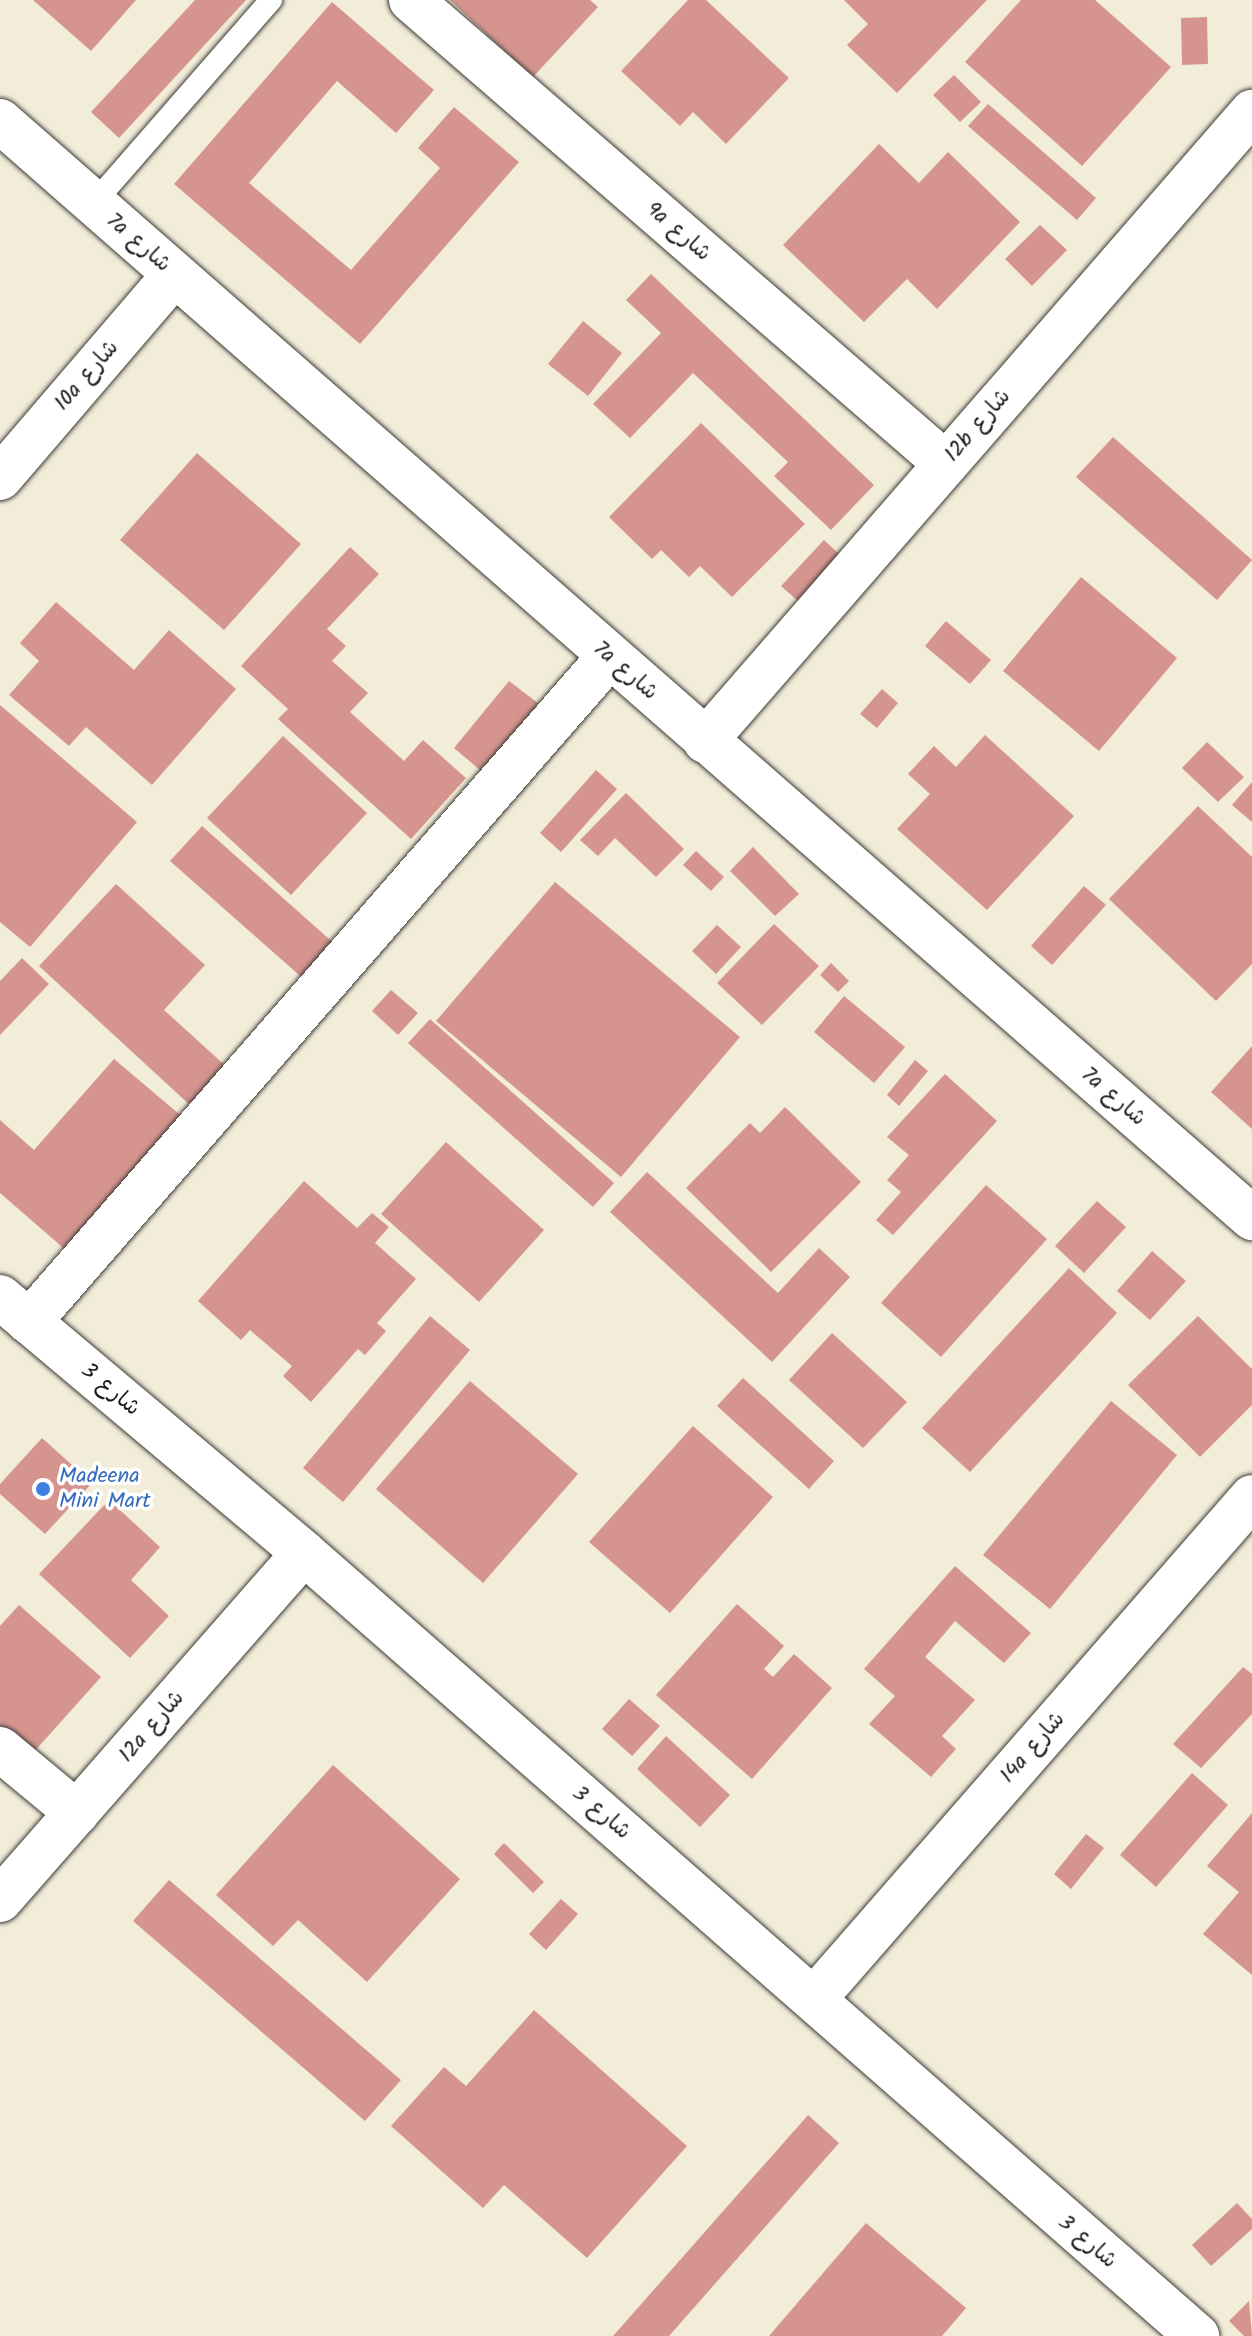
<!DOCTYPE html>
<meta charset="utf-8">
<style>
body{margin:0}
#map{position:relative;width:1252px;height:2336px;overflow:hidden;background:#f2edd8;font-family:Kalam,"Playpen Sans Arabic",sans-serif}
div>[style]{position:absolute}
.building>*{inset:0;background:#d5958e}
.roads{filter:drop-shadow(0 0 2px #3c3b38) drop-shadow(0 0 2px #3c3b38)}
.service>*{height:22px;margin:-11px;padding:0 11px;transform-origin:11px;border-radius:11px;background:#fff}
.minor>*{height:44px;margin:-22px;padding:0 22px;transform-origin:22px;border-radius:22px;background:#fff}
.dots>*{width:22px;height:22px;translate:-50% -50%;box-sizing:border-box;border:4px solid #fff;border-radius:50%}
span{translate:-50% -50%;white-space:nowrap;text-align:center;line-height:1.15;-webkit-text-stroke:7px #fff;paint-order:stroke}
.street-label{font-size:22px;color:#1c1c1c}
.shop-label{font-size:22px;color:#366cbe}
.left{translate:0 -50%;text-align:left}
</style>
<div id="map">
<div class="building">
<div style="clip-path:polygon(33px 0,136px 0,91px 51px)"></div>
<div style="clip-path:polygon(195px 0,246px 0,119px 138px,91px 112px)"></div>
<div style="clip-path:polygon(450px 0,590px 0,598px 7px,533px 77px)"></div>
<div style="clip-path:polygon(688px 0,706px 0,789px 78px,726px 144px,693px 112px,680px 126px,621px 71px)"></div>
<div style="clip-path:polygon(844px 0,987px 0,897px 93px,847px 45px,868px 24px)"></div>
<div style="clip-path:polygon(1021px 0,1095px 0,1171px 67px,1082px 166px,965px 62px)"></div>
<div style="clip-path:polygon(332px 2px,434px 90px,396px 133px,337px 81px,249px 183px,351px 270px,440px 168px,418px 148px,454px 107px,519px 162px,360px 344px,174px 184px)"></div>
<div style="clip-path:polygon(1207px 17px,1208px 64px,1182px 65px,1181px 18px)"></div>
<div style="clip-path:polygon(954px 75px,981px 102px,960px 122px,933px 95px)"></div>
<div style="clip-path:polygon(988px 104px,1096px 198px,1077px 220px,968px 126px)"></div>
<div style="clip-path:polygon(879px 144px,919px 183px,948px 152px,1020px 222px,937px 309px,907px 279px,864px 322px,783px 245px)"></div>
<div style="clip-path:polygon(1040px 225px,1067px 250px,1032px 286px,1005px 259px)"></div>
<div style="clip-path:polygon(651px 274px,874px 485px,831px 530px,774px 476px,788px 462px,693px 373px,630px 438px,593px 404px,661px 333px,626px 300px)"></div>
<div style="clip-path:polygon(583px 321px,622px 353px,588px 396px,548px 364px)"></div>
<div style="clip-path:polygon(701px 423px,805px 524px,732px 597px,700px 566px,689px 577px,661px 550px,652px 559px,609px 517px)"></div>
<div style="clip-path:polygon(1113px 437px,1252px 560px,1217px 600px,1076px 477px)"></div>
<div style="clip-path:polygon(197px 453px,301px 544px,224px 630px,120px 540px)"></div>
<div style="clip-path:polygon(824px 540px,840px 555px,799px 602px,781px 586px)"></div>
<div style="clip-path:polygon(350px 547px,379px 574px,327px 629px,346px 646px,332px 661px,368px 693px,350px 712px,404px 761px,423px 740px,466px 778px,411px 839px,278px 719px,288px 709px,241px 666px)"></div>
<div style="clip-path:polygon(1081px 577px,1177px 658px,1099px 751px,1003px 671px)"></div>
<div style="clip-path:polygon(56px 602px,134px 670px,169px 630px,236px 689px,152px 785px,86px 727px,69px 746px,9px 695px,39px 661px,20px 643px)"></div>
<div style="clip-path:polygon(946px 621px,991px 660px,970px 684px,925px 646px)"></div>
<div style="clip-path:polygon(509px 681px,543px 707px,487px 776px,454px 748px)"></div>
<div style="clip-path:polygon(882px 689px,898px 703px,877px 728px,860px 714px)"></div>
<div style="clip-path:polygon(0 705px,137px 822px,30px 947px,0 922px)"></div>
<div style="clip-path:polygon(985px 735px,1074px 816px,987px 910px,897px 829px,930px 794px,908px 774px,934px 746px,956px 767px)"></div>
<div style="clip-path:polygon(283px 736px,367px 813px,291px 895px,207px 818px)"></div>
<div style="clip-path:polygon(1207px 742px,1244px 777px,1218px 802px,1182px 768px)"></div>
<div style="clip-path:polygon(596px 770px,617px 789px,561px 852px,540px 833px)"></div>
<div style="clip-path:polygon(1252px 782px,1252px 822px,1232px 805px)"></div>
<div style="clip-path:polygon(626px 793px,684px 849px,656px 877px,615px 838px,598px 856px,580px 840px)"></div>
<div style="clip-path:polygon(1198px 806px,1252px 857px,1252px 964px,1216px 1001px,1109px 899px)"></div>
<div style="clip-path:polygon(202px 826px,346px 954px,315px 989px,170px 861px)"></div>
<div style="clip-path:polygon(753px 847px,799px 894px,775px 916px,730px 871px)"></div>
<div style="clip-path:polygon(696px 851px,724px 877px,711px 891px,683px 865px)"></div>
<div style="clip-path:polygon(555px 882px,740px 1037px,621px 1177px,436px 1021px)"></div>
<div style="clip-path:polygon(116px 884px,205px 965px,164px 1010px,229px 1069px,192px 1107px,39px 966px)"></div>
<div style="clip-path:polygon(1084px 886px,1106px 905px,1052px 965px,1031px 946px)"></div>
<div style="clip-path:polygon(774px 924px,819px 966px,762px 1025px,717px 983px)"></div>
<div style="clip-path:polygon(717px 925px,741px 947px,716px 974px,692px 951px)"></div>
<div style="clip-path:polygon(22px 958px,49px 984px,0 1035px,0 981px)"></div>
<div style="clip-path:polygon(831px 963px,849px 981px,838px 992px,820px 975px)"></div>
<div style="clip-path:polygon(391px 990px,418px 1013px,398px 1035px,372px 1011px)"></div>
<div style="clip-path:polygon(844px 996px,905px 1047px,874px 1083px,814px 1032px)"></div>
<div style="clip-path:polygon(430px 1019px,614px 1183px,593px 1207px,408px 1043px)"></div>
<div style="clip-path:polygon(1252px 1046px,1252px 1129px,1211px 1092px)"></div>
<div style="clip-path:polygon(114px 1059px,185px 1119px,68px 1252px,0 1193px,0 1120px,34px 1150px)"></div>
<div style="clip-path:polygon(915px 1060px,928px 1071px,899px 1106px,887px 1095px)"></div>
<div style="clip-path:polygon(945px 1074px,997px 1121px,893px 1235px,876px 1220px,901px 1192px,887px 1180px,909px 1155px,887px 1137px)"></div>
<div style="clip-path:polygon(785px 1107px,861px 1182px,771px 1272px,686px 1188px,750px 1123px,760px 1133px)"></div>
<div style="clip-path:polygon(446px 1142px,544px 1230px,479px 1302px,381px 1214px)"></div>
<div style="clip-path:polygon(647px 1172px,778px 1293px,819px 1248px,850px 1277px,772px 1362px,610px 1212px)"></div>
<div style="clip-path:polygon(304px 1181px,357px 1228px,372px 1213px,389px 1227px,375px 1243px,416px 1279px,377px 1323px,386px 1331px,365px 1355px,358px 1349px,311px 1402px,283px 1376px,292px 1366px,250px 1330px,241px 1340px,198px 1301px)"></div>
<div style="clip-path:polygon(986px 1185px,1047px 1239px,941px 1357px,881px 1303px)"></div>
<div style="clip-path:polygon(1097px 1201px,1126px 1227px,1084px 1273px,1055px 1246px)"></div>
<div style="clip-path:polygon(1152px 1251px,1186px 1281px,1150px 1320px,1117px 1291px)"></div>
<div style="clip-path:polygon(1069px 1268px,1117px 1313px,970px 1472px,922px 1428px)"></div>
<div style="clip-path:polygon(430px 1316px,470px 1350px,343px 1502px,303px 1468px)"></div>
<div style="clip-path:polygon(1198px 1316px,1252px 1369px,1252px 1405px,1200px 1457px,1128px 1385px)"></div>
<div style="clip-path:polygon(832px 1333px,907px 1402px,863px 1448px,789px 1380px)"></div>
<div style="clip-path:polygon(743px 1378px,834px 1461px,809px 1489px,717px 1406px)"></div>
<div style="clip-path:polygon(470px 1381px,578px 1474px,483px 1583px,376px 1489px)"></div>
<div style="clip-path:polygon(1111px 1401px,1177px 1455px,1050px 1609px,983px 1555px)"></div>
<div style="clip-path:polygon(693px 1426px,773px 1497px,670px 1613px,589px 1542px)"></div>
<div style="clip-path:polygon(42px 1438px,92px 1483px,45px 1534px,0 1494px,0 1484px)"></div>
<div style="clip-path:polygon(109px 1500px,160px 1547px,131px 1580px,169px 1616px,130px 1658px,39px 1574px)"></div>
<div style="clip-path:polygon(955px 1566px,1031px 1633px,1004px 1663px,955px 1621px,925px 1657px,975px 1700px,942px 1736px,956px 1749px,931px 1777px,869px 1724px,895px 1696px,864px 1669px)"></div>
<div style="clip-path:polygon(737px 1604px,784px 1646px,764px 1669px,773px 1677px,794px 1654px,832px 1688px,752px 1779px,656px 1695px)"></div>
<div style="clip-path:polygon(19px 1605px,101px 1677px,32px 1754px,0 1725px,0 1626px)"></div>
<div style="clip-path:polygon(1243px 1667px,1252px 1674px,1252px 1714px,1201px 1768px,1173px 1744px)"></div>
<div style="clip-path:polygon(629px 1699px,660px 1726px,632px 1756px,602px 1729px)"></div>
<div style="clip-path:polygon(666px 1736px,730px 1795px,700px 1827px,637px 1769px)"></div>
<div style="clip-path:polygon(333px 1765px,460px 1879px,367px 1982px,298px 1920px,273px 1946px,216px 1895px)"></div>
<div style="clip-path:polygon(1192px 1773px,1228px 1805px,1156px 1887px,1120px 1855px)"></div>
<div style="clip-path:polygon(1252px 1813px,1252px 1975px,1203px 1934px,1239px 1892px,1207px 1866px)"></div>
<div style="clip-path:polygon(1086px 1834px,1104px 1848px,1071px 1889px,1054px 1874px)"></div>
<div style="clip-path:polygon(504px 1843px,544px 1882px,533px 1893px,494px 1854px)"></div>
<div style="clip-path:polygon(169px 1880px,401px 2080px,365px 2121px,133px 1921px)"></div>
<div style="clip-path:polygon(561px 1899px,578px 1914px,546px 1950px,529px 1934px)"></div>
<div style="clip-path:polygon(534px 2010px,687px 2146px,587px 2258px,504px 2185px,483px 2208px,391px 2126px,444px 2067px,466px 2086px)"></div>
<div style="clip-path:polygon(808px 2115px,839px 2143px,669px 2336px,613px 2336px)"></div>
<div style="clip-path:polygon(1237px 2203px,1252px 2219px,1252px 2229px,1211px 2266px,1192px 2245px)"></div>
<div style="clip-path:polygon(866px 2223px,966px 2308px,942px 2336px,769px 2336px)"></div>
<div style="clip-path:polygon(1249px 2301px,1252px 2336px,1244px 2336px,1229px 2321px)"></div>
</div>
<div class="roads">
<div class="service">
<div style="left:93px;top:204px;width:271px;rotate:-48.9deg"></div>
</div>
<div class="minor">
<div style="left:411px;top:0;width:708px;rotate:40.93deg"></div>
<div style="left:0;top:121px;width:1665px;rotate:41.22deg"></div>
<div style="left:0;top:478px;width:267px;rotate:-49.4deg"></div>
<div style="left:705px;top:741px;width:834px;rotate:-48.99deg"></div>
<div style="left:0;top:1297px;width:397px;rotate:40.1deg"></div>
<div style="left:304px;top:1553px;width:1188px;rotate:41.24deg"></div>
<div style="left:29px;top:1322px;width:882px;rotate:-48.91deg"></div>
<div style="left:0;top:1749px;width:100px;rotate:39.7deg"></div>
<div style="left:0;top:1900px;width:461px;rotate:-48.8deg"></div>
<div style="left:814px;top:1999px;width:666px;rotate:-48.89deg"></div>
</div>
</div>
<div class="dots">
<div style="left:43px;top:1489px;background:#3f7fe0"></div>
</div>
<div class="street-label">
<span style="left:678px;top:232px;rotate:41deg">9a شارع</span>
<span style="left:138px;top:243px;rotate:41deg">7a شارع</span>
<span style="left:87px;top:376px;rotate:-49deg">10a شارع</span>
<span style="left:978px;top:426px;rotate:-49deg">12b شارع</span>
<span style="left:625px;top:671px;rotate:41deg">7a شارع</span>
<span style="left:1113px;top:1097px;rotate:41deg">7a شارع</span>
<span style="left:110px;top:1390px;rotate:40deg">شارع 3</span>
<span style="left:152px;top:1727px;rotate:-49deg">12a شارع</span>
<span style="left:1033px;top:1748px;rotate:-49deg">14a شارع</span>
<span style="left:601px;top:1813px;rotate:41deg">شارع 3</span>
<span style="left:1087px;top:2242px;rotate:41deg">شارع 3</span>
</div>
<div class="shop-label">
<span class="left" style="left:59px;top:1489px">Madeena<br>Mini Mart</span>
</div>
</div>
